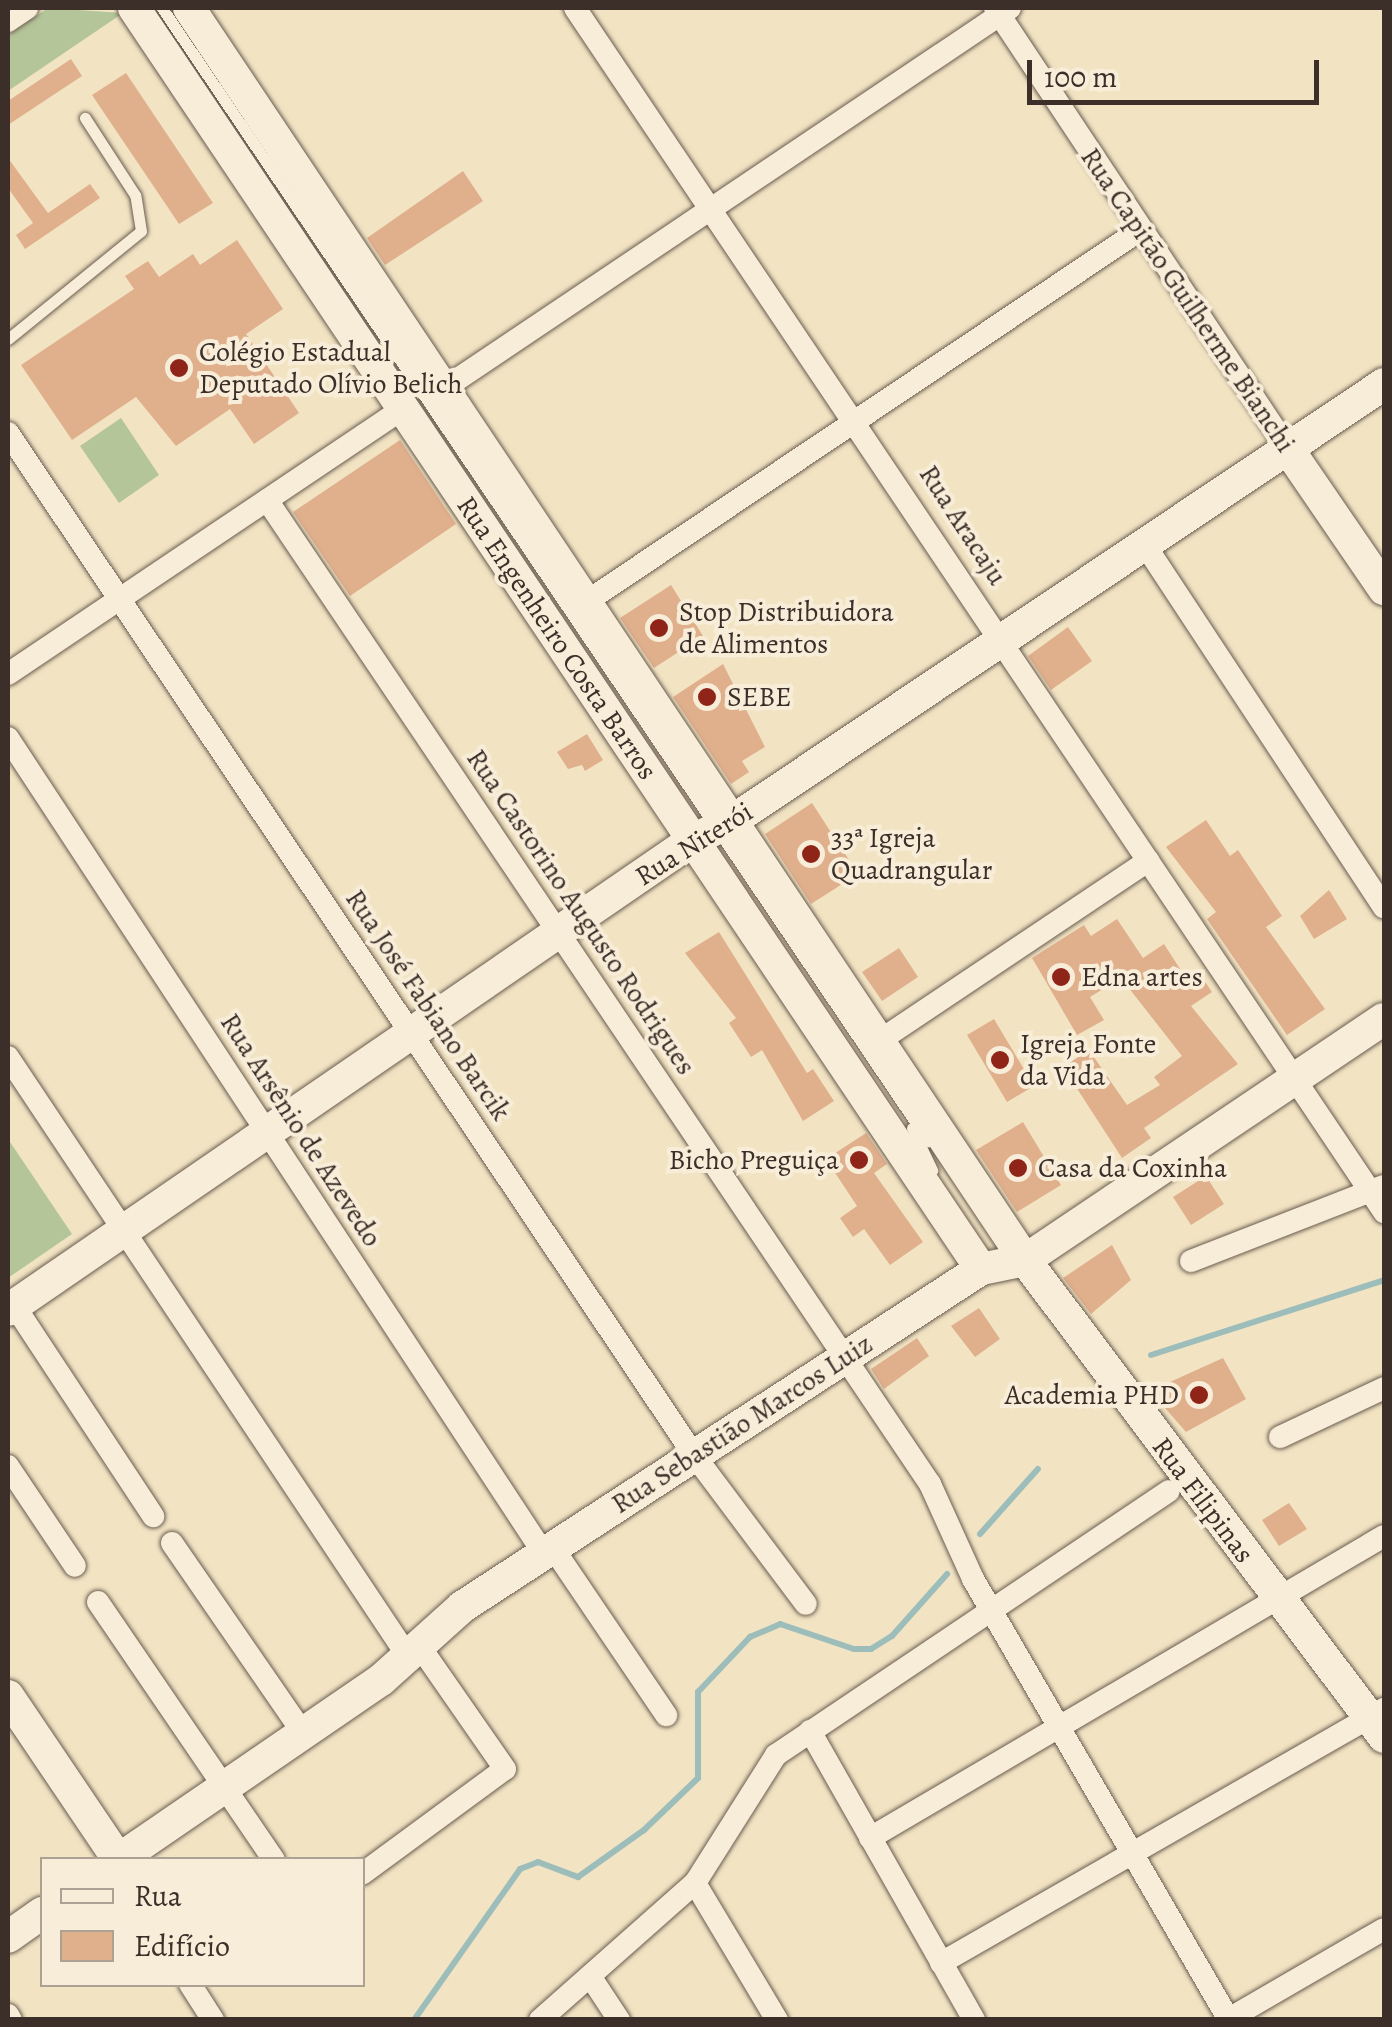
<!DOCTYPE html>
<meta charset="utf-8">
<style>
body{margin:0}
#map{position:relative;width:1392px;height:2027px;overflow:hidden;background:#f2e4c3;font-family:Alegreya,serif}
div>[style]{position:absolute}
.green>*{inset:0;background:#b4c599}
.stream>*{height:6px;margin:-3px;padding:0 3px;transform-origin:3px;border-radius:3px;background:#9dbdbb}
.building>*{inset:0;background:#e0b08d}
.roads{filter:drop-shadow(0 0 2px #6a5c50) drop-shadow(0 0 2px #6a5c50)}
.lane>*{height:11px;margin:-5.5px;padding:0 5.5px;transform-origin:5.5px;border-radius:5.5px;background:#f7edd8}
.street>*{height:22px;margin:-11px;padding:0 11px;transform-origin:11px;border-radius:11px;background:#f7edd8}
.secondary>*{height:32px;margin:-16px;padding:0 16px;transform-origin:16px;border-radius:16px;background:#f7edd8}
.dots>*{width:28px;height:28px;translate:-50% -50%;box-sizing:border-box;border:5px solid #f7edd8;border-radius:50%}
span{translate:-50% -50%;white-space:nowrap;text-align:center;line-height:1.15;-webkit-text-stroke:8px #f7edd8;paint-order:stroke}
.street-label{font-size:28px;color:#3c2e29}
.poi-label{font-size:28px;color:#3c2e29}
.left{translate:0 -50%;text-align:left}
.right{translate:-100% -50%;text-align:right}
.frame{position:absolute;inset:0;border:10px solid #3c2e29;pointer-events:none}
.legend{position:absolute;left:40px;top:1857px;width:325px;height:130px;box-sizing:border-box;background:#f7edd8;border:2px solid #aca192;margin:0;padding:12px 18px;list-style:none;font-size:30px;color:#3c2e29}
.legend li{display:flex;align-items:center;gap:20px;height:50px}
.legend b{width:50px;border:2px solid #aca192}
.scale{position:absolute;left:1027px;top:60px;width:292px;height:45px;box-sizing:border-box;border:5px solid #3c2e29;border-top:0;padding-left:12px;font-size:30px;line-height:35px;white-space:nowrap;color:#3c2e29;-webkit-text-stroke:8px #f7edd8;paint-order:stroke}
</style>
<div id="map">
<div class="green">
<div style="clip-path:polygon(48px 8px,123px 13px,8px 91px,8px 35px)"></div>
<div style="clip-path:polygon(121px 418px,159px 475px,119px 503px,80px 446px)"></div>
<div style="clip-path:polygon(8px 1139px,72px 1234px,8px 1278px)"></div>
</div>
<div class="stream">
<div style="left:1151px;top:1355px;width:245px;rotate:-17.8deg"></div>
<div style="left:980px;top:1534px;width:87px;rotate:-48.3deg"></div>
<div style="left:414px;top:2020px;width:184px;rotate:-54.9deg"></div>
<div style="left:520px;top:1869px;width:19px;rotate:-21deg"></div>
<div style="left:538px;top:1862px;width:43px;rotate:20.6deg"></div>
<div style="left:578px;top:1877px;width:81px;rotate:-35.5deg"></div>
<div style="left:644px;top:1830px;width:75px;rotate:-43.9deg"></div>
<div style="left:698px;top:1778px;width:86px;rotate:-90deg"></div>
<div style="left:698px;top:1692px;width:76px;rotate:-46.6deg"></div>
<div style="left:750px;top:1637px;width:33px;rotate:-23deg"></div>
<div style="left:780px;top:1624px;width:78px;rotate:18.7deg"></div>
<div style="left:854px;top:1649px;width:17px"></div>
<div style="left:871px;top:1649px;width:25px;rotate:-32deg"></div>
<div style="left:892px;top:1636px;width:83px;rotate:-48.4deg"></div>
</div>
<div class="building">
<div style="clip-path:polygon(71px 59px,82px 76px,8px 125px,8px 101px)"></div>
<div style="clip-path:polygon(126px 73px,213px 203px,179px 224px,92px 95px)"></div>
<div style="clip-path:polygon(8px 158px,48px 213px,90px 184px,100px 198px,25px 249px,16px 235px,33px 223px,8px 188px)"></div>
<div style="clip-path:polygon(463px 171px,483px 201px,385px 265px,367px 238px)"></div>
<div style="clip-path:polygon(237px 240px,283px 309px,246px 334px,299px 413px,254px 444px,230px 409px,176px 446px,136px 397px,72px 440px,21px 365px,134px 289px,125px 276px,148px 261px,159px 277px,193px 254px,200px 265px)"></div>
<div style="clip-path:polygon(400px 440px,456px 524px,350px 596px,293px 512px)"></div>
<div style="clip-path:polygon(671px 585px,703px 636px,654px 668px,620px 618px)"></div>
<div style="clip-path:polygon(1068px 627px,1092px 661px,1051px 690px,1028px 656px)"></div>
<div style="clip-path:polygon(723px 664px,765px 747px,742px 761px,749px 772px,731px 784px,673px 697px)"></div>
<div style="clip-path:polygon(587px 734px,603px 760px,585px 771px,582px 765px,568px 769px,557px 752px)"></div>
<div style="clip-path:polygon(812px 803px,858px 874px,811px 904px,765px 834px)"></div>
<div style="clip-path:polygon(1206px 820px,1230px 856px,1238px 850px,1282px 916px,1266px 927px,1325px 1009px,1287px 1035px,1207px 919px,1216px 912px,1166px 847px)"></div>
<div style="clip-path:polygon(1329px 890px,1347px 919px,1314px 939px,1300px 916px)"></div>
<div style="clip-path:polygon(1117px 919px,1143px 958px,1164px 944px,1191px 986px,1202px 977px,1212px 992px,1191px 1006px,1238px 1064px,1144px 1128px,1151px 1138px,1122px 1158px,1063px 1067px,1089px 1050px,1127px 1105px,1160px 1085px,1154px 1077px,1182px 1056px,1121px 978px,1090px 997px,1104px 1020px,1077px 1035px,1032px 958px,1084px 925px,1091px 936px)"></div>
<div style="clip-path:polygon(719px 932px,807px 1073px,813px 1069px,834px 1101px,803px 1121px,762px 1050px,751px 1057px,729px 1023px,736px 1018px,685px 953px)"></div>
<div style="clip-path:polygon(899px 948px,918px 977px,882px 1001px,862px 972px)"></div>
<div style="clip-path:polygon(994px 1019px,1034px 1086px,1007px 1102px,967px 1035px)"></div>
<div style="clip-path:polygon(1023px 1122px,1061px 1185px,1017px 1212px,976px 1150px)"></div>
<div style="clip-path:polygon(866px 1133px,887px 1164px,874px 1173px,923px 1242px,890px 1265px,864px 1229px,853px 1237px,840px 1218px,857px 1206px,826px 1159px)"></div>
<div style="clip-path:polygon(1206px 1176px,1224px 1204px,1191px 1225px,1173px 1197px)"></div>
<div style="clip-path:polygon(1112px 1245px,1131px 1280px,1091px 1314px,1063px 1278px)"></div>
<div style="clip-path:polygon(979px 1308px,1000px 1339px,975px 1357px,951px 1326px)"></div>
<div style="clip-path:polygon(917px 1338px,929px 1356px,884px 1389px,871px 1369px)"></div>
<div style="clip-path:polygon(1223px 1358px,1246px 1399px,1186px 1432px,1150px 1391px)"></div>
<div style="clip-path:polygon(1289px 1503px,1307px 1529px,1279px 1546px,1262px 1520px)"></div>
</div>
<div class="roads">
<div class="lane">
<div style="left:162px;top:8px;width:1368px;rotate:55.94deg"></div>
<div style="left:8px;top:339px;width:171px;rotate:-39.1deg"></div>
<div style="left:141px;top:231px;width:36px;rotate:-99deg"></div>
<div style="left:135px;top:195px;width:92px;rotate:-123deg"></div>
<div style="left:912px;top:1128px;width:47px;rotate:64.5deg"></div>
</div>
<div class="street">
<div style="left:575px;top:8px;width:1451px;rotate:56.1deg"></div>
<div style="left:995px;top:8px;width:529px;rotate:56.4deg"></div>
<div style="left:8px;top:21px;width:23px;rotate:-34deg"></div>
<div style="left:443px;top:389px;width:683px;rotate:-33.9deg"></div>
<div style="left:8px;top:433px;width:1231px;rotate:56.13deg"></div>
<div style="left:694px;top:1455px;width:186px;rotate:53.1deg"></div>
<div style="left:267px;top:500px;width:1187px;rotate:56.03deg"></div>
<div style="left:930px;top:1484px;width:104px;rotate:65.6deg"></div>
<div style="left:973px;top:1579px;width:510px;rotate:59.86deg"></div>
<div style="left:1145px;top:545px;width:434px;rotate:56.6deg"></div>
<div style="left:586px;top:602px;width:667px;rotate:-33.88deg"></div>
<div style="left:8px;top:674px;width:476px;rotate:-33.9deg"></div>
<div style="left:8px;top:738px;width:976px;rotate:56.7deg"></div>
<div style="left:879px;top:1041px;width:324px;rotate:-33.8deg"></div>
<div style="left:8px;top:1057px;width:719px;rotate:56.29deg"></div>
<div style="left:1191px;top:1261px;width:206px;rotate:-21.3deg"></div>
<div style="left:14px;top:1305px;width:253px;rotate:56.6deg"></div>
<div style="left:1280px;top:1437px;width:115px;rotate:-25.2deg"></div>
<div style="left:8px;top:1466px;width:120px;rotate:56.2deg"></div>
<div style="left:172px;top:1543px;width:231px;rotate:55.4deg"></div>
<div style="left:553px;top:1548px;width:202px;rotate:55.9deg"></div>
<div style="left:98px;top:1602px;width:312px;rotate:55.7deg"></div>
<div style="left:810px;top:1731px;width:332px;rotate:60.4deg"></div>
<div style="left:870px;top:1838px;width:596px;rotate:-30.44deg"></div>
<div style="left:362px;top:1874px;width:177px;rotate:-36.3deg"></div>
<div style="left:505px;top:1769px;width:152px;rotate:-124.8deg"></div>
<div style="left:695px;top:1883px;width:160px;rotate:59.1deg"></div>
<div style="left:941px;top:1963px;width:511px;rotate:-29.83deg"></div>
<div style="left:590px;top:1976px;width:53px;rotate:56.6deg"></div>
<div style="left:190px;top:1984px;width:43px;rotate:57.4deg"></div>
<div style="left:8px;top:2015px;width:6px;rotate:59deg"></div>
<div style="left:540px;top:2020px;width:207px;rotate:-41.5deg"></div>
<div style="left:695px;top:1883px;width:151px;rotate:-57.7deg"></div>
<div style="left:776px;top:1755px;width:473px;rotate:-33.9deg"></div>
<div style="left:1227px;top:2020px;width:181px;rotate:-30.1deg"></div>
</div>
<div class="secondary">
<div style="left:134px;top:8px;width:1519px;rotate:56.11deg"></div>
<div style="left:189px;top:8px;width:1505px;rotate:56.27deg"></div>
<div style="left:1025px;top:1260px;width:597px;rotate:53.03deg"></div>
<div style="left:1288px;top:449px;width:170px;rotate:55.6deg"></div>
<div style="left:8px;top:1310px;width:831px;rotate:-34.46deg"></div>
<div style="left:693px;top:840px;width:43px;rotate:-26deg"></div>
<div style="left:732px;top:821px;width:785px;rotate:-33.83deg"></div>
<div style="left:8px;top:1696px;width:197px;rotate:56deg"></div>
<div style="left:118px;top:1860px;width:319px;rotate:-34.4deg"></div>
<div style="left:381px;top:1680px;width:109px;rotate:-42deg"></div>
<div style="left:462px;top:1607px;width:619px;rotate:-33.07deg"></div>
<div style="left:981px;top:1269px;width:45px;rotate:-11.6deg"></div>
<div style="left:1025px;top:1260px;width:432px;rotate:-33.9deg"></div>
<div style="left:8px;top:1937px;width:42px;rotate:-35.2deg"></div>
</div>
</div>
<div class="dots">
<div style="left:179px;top:368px;background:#8f2418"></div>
<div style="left:659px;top:628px;background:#8f2418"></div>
<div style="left:707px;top:697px;background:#8f2418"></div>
<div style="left:811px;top:854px;background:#8f2418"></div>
<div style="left:1061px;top:977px;background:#8f2418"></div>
<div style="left:1000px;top:1060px;background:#8f2418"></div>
<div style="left:859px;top:1160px;background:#8f2418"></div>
<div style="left:1018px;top:1168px;background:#8f2418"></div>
<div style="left:1199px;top:1395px;background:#8f2418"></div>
</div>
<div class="street-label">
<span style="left:1188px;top:300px;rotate:56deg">Rua Capitão Guilherme Bianchi</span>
<span style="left:963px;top:525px;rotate:57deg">Rua Aracaju</span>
<span style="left:557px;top:638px;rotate:56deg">Rua Engenheiro Costa Barros</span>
<span style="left:694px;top:844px;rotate:-32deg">Rua Niterói</span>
<span style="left:581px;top:912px;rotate:56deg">Rua Castorino Augusto Rodrigues</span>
<span style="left:428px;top:1005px;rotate:56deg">Rua José Fabiano Barcik</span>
<span style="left:301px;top:1130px;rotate:57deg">Rua Arsênio de Azevedo</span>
<span style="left:742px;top:1424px;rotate:-33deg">Rua Sebastião Marcos Luiz</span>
<span style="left:1203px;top:1500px;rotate:53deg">Rua Filipinas</span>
</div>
<div class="poi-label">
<span class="left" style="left:199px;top:368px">Colégio Estadual<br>Deputado Olívio Belich</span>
<span class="left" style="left:679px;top:628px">Stop Distribuidora<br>de Alimentos</span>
<span class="left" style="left:727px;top:697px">SEBE</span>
<span class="left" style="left:831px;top:854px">33ª Igreja<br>Quadrangular</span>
<span class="left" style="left:1081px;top:977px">Edna artes</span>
<span class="left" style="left:1020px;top:1060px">Igreja Fonte<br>da Vida</span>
<span class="right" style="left:839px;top:1160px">Bicho Preguiça</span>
<span class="left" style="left:1038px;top:1168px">Casa da Coxinha</span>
<span class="right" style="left:1179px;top:1395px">Academia PHD</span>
</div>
<div class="frame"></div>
<ul class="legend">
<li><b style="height:12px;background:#f7edd8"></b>Rua</li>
<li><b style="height:28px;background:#e0b08d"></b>Edifício</li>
</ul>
<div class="scale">100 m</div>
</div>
